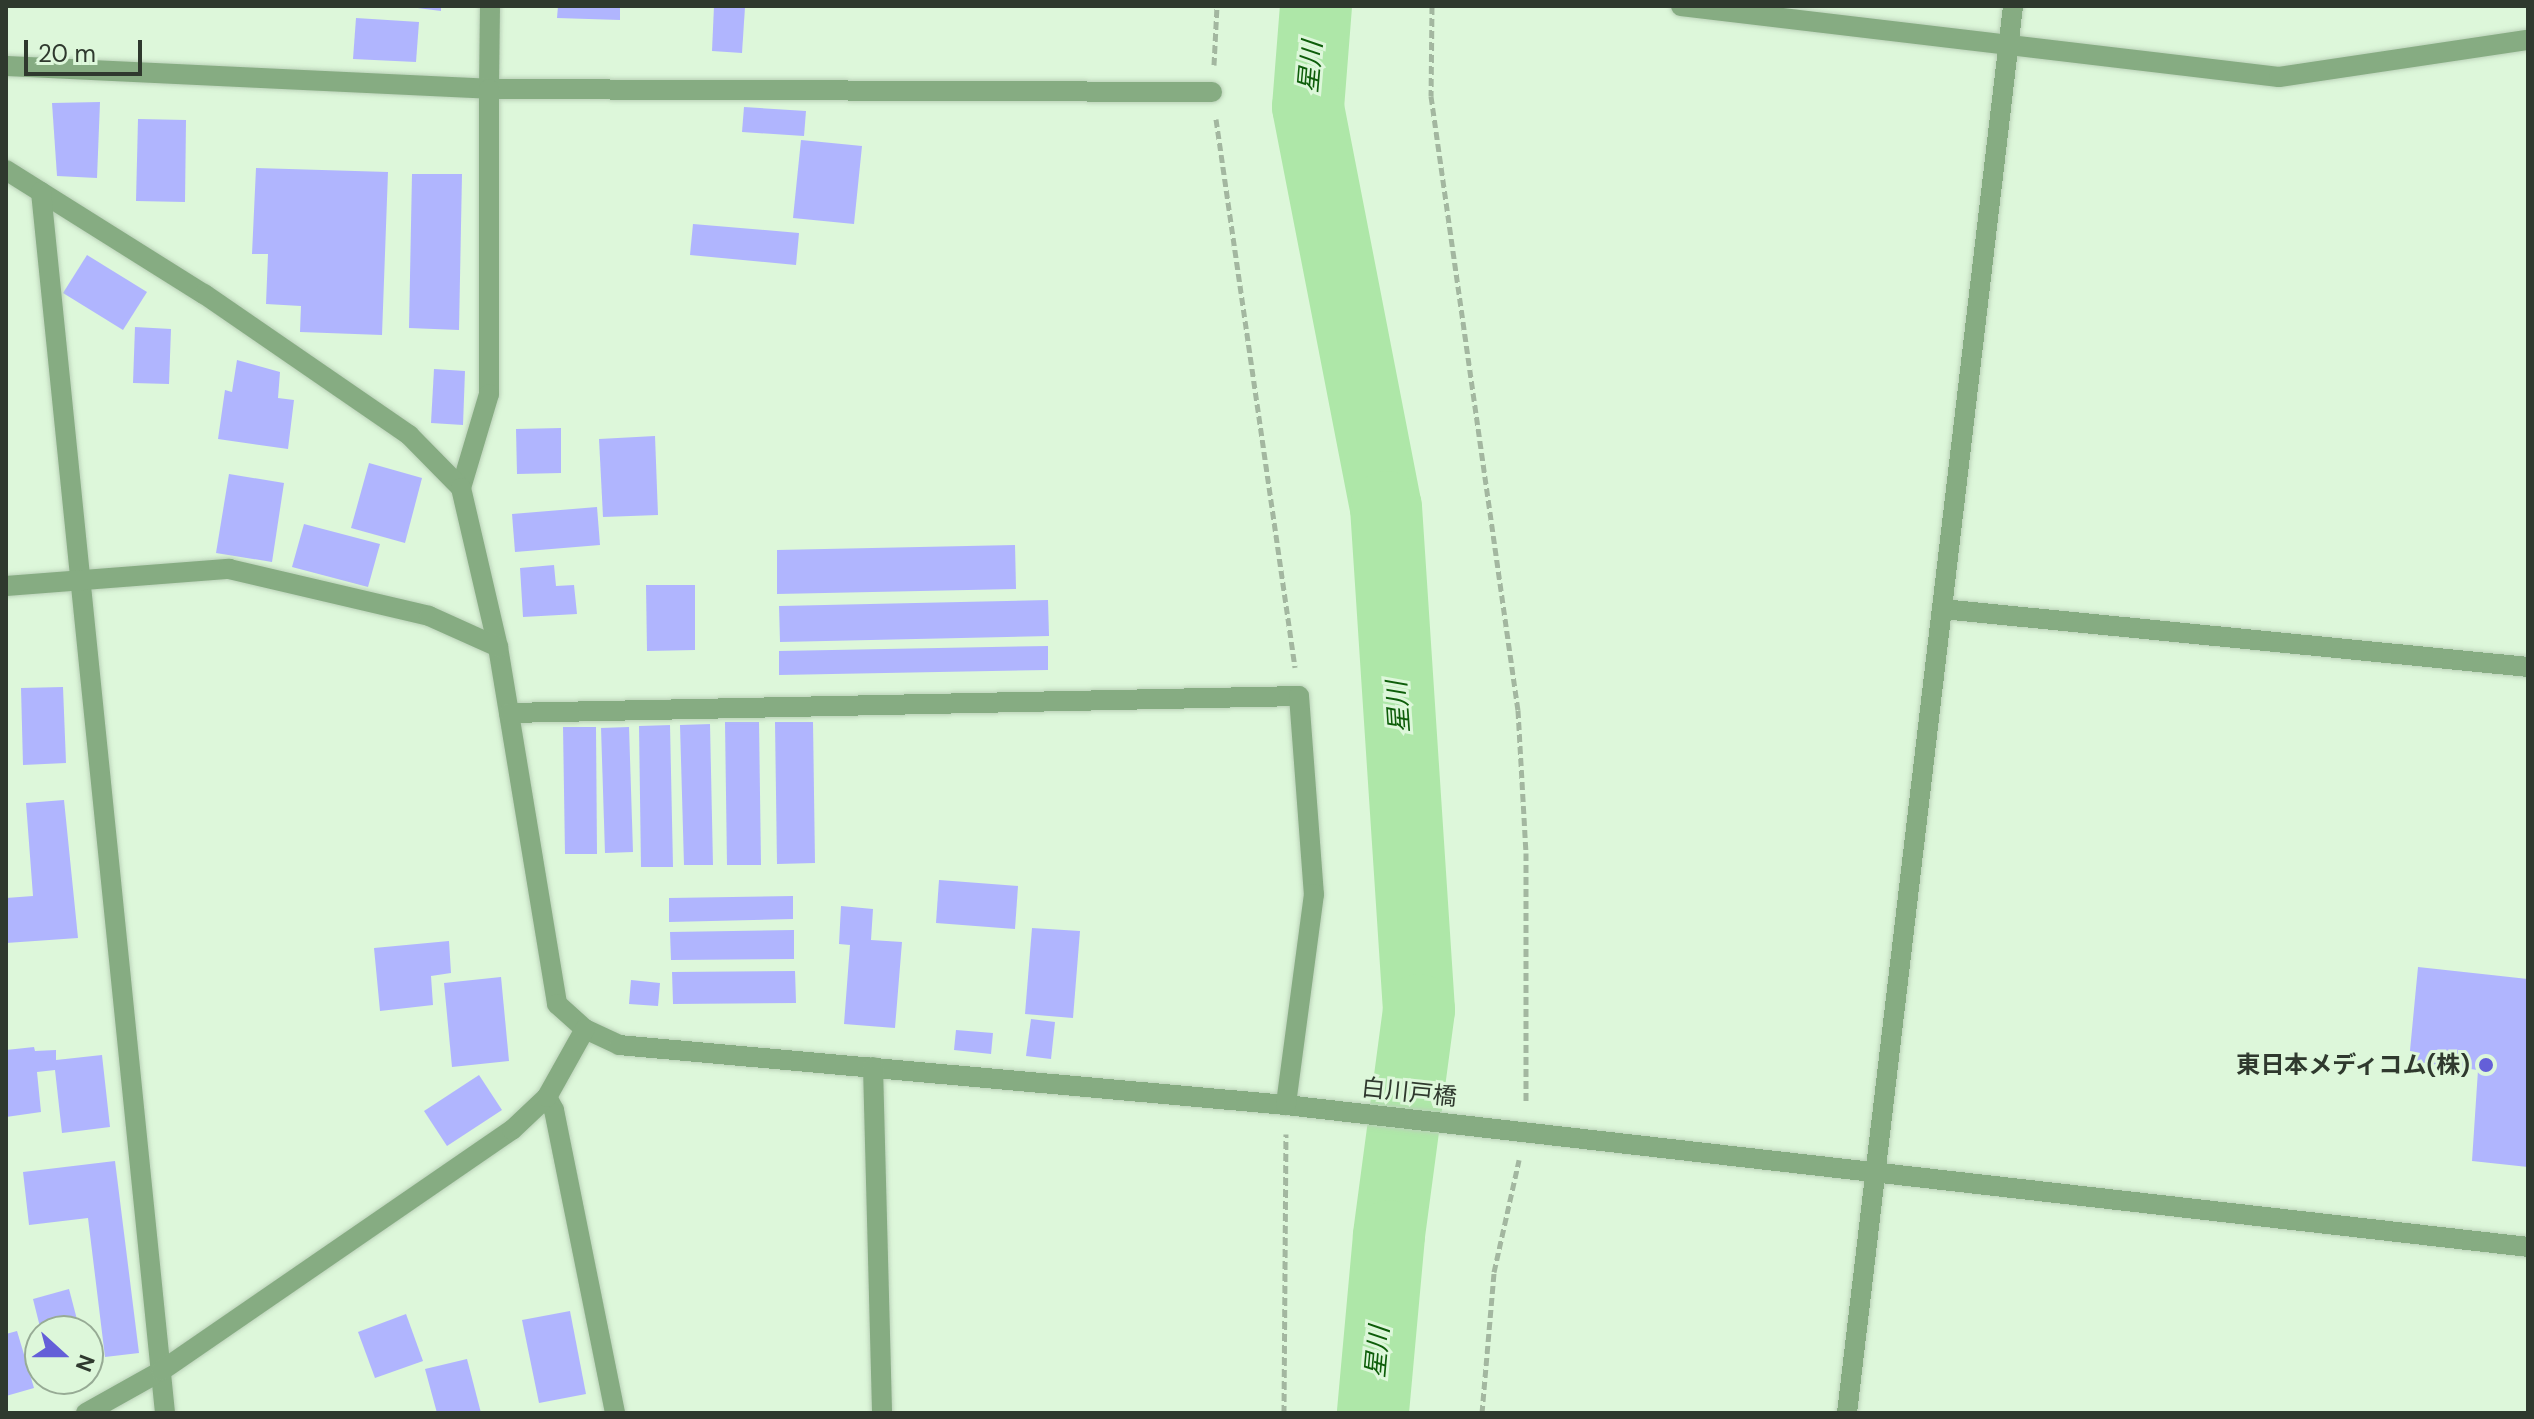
<!DOCTYPE html>
<meta charset="utf-8">
<style>
body{margin:0}
#map{position:relative;width:2534px;height:1419px;overflow:hidden;background:#ddf7da;font-family:"DM Sans","Noto Sans JP",sans-serif}
div>[style]{position:absolute}
.river>*{height:72px;margin:-36px;padding:0 36px;transform-origin:36px;border-radius:36px;background:#aee7a8}
.building>*{inset:0;background:#b0b5fe}
.path>*{height:5px;margin-top:-2.5px;transform-origin:0;background:repeating-linear-gradient(90deg,#a3b7a0 0 8px,transparent 0 12px)}
.roads{filter:drop-shadow(0 0 2px #bad1b8) drop-shadow(0 0 2px #bad1b8)}
.minor>*{height:20px;margin:-10px;padding:0 10px;transform-origin:10px;border-radius:10px;background:#86ac82}
.dots>*{width:22px;height:22px;translate:-50% -50%;box-sizing:border-box;border:4px solid #ddf7da;border-radius:50%}
span{translate:-50% -50%;white-space:nowrap;text-align:center;line-height:1.15;-webkit-text-stroke:6px #ddf7da;paint-order:stroke}
.poi-label{font-size:24px;color:#2f392e;font-weight:700}
.right{translate:-100% -50%;text-align:right}
.street-label{font-size:24px;color:#2f392e}
.water-label{font-size:26px;color:#0d5d09;font-style:italic}
.frame{position:absolute;inset:0;border:8px solid #2f392e;pointer-events:none}
.north{position:absolute;left:24px;top:1315px;width:80px;height:80px;box-sizing:border-box;background:#ddf7da;border:2px solid #97ab95;border-radius:50%;rotate:111deg;font-size:22px;font-weight:700;line-height:32px;text-align:center;color:#2f392e}
.north::after{content:'';display:block;margin:auto;width:28px;height:36px;background:#645fd8;clip-path:polygon(50% 0,100% 100%,50% 72%,0 100%)}
.scale{position:absolute;left:24px;top:40px;width:118px;height:36px;box-sizing:border-box;border:4px solid #2f392e;border-top:0;padding-left:10px;font-size:24px;line-height:28px;white-space:nowrap;color:#2f392e;-webkit-text-stroke:6px #ddf7da;paint-order:stroke}
</style>
<div id="map">
<div class="river">
<div style="left:1316px;top:6px;width:101px;rotate:94.5deg"></div>
<div style="left:1308px;top:107px;width:408px;rotate:79deg"></div>
<div style="left:1386px;top:507px;width:504px;rotate:86.25deg"></div>
<div style="left:1419px;top:1010px;width:228px;rotate:97.6deg"></div>
<div style="left:1389px;top:1236px;width:178px;rotate:95.2deg"></div>
</div>
<div class="building">
<div style="clip-path:polygon(402px 6px,441px 6px,441px 11px)"></div>
<div style="clip-path:polygon(558px 6px,620px 6px,620px 20px,557px 18px)"></div>
<div style="clip-path:polygon(714px 6px,745px 7px,742px 53px,712px 51px)"></div>
<div style="clip-path:polygon(356px 18px,419px 22px,416px 62px,353px 59px)"></div>
<div style="clip-path:polygon(100px 102px,97px 178px,57px 176px,52px 103px)"></div>
<div style="clip-path:polygon(744px 107px,806px 111px,804px 136px,742px 132px)"></div>
<div style="clip-path:polygon(138px 119px,186px 120px,185px 202px,136px 201px)"></div>
<div style="clip-path:polygon(801px 140px,862px 146px,854px 224px,793px 218px)"></div>
<div style="clip-path:polygon(256px 168px,388px 172px,382px 335px,300px 332px,301px 306px,266px 304px,268px 254px,252px 254px)"></div>
<div style="clip-path:polygon(412px 174px,462px 174px,459px 330px,409px 328px)"></div>
<div style="clip-path:polygon(693px 224px,799px 233px,796px 265px,690px 255px)"></div>
<div style="clip-path:polygon(87px 255px,147px 292px,123px 330px,63px 293px)"></div>
<div style="clip-path:polygon(135px 327px,171px 329px,169px 384px,133px 383px)"></div>
<div style="clip-path:polygon(237px 360px,280px 372px,278px 398px,294px 400px,288px 449px,218px 439px,225px 390px,232px 392px)"></div>
<div style="clip-path:polygon(434px 369px,465px 371px,463px 425px,431px 423px)"></div>
<div style="clip-path:polygon(561px 428px,561px 473px,517px 474px,516px 429px)"></div>
<div style="clip-path:polygon(655px 436px,658px 515px,603px 517px,599px 439px)"></div>
<div style="clip-path:polygon(369px 463px,422px 478px,405px 543px,351px 528px)"></div>
<div style="clip-path:polygon(229px 474px,284px 483px,272px 562px,216px 553px)"></div>
<div style="clip-path:polygon(597px 507px,600px 545px,515px 552px,512px 514px)"></div>
<div style="clip-path:polygon(304px 524px,380px 544px,368px 587px,292px 567px)"></div>
<div style="clip-path:polygon(1015px 545px,1016px 589px,777px 594px,777px 550px)"></div>
<div style="clip-path:polygon(554px 565px,556px 586px,574px 585px,577px 614px,523px 617px,520px 568px)"></div>
<div style="clip-path:polygon(646px 585px,695px 585px,695px 650px,647px 651px)"></div>
<div style="clip-path:polygon(1048px 600px,1049px 636px,780px 642px,779px 606px)"></div>
<div style="clip-path:polygon(1048px 646px,1048px 670px,779px 675px,779px 651px)"></div>
<div style="clip-path:polygon(63px 687px,66px 763px,23px 765px,21px 688px)"></div>
<div style="clip-path:polygon(725px 722px,759px 722px,761px 865px,727px 865px)"></div>
<div style="clip-path:polygon(775px 722px,813px 722px,815px 863px,777px 864px)"></div>
<div style="clip-path:polygon(710px 724px,713px 865px,684px 865px,680px 725px)"></div>
<div style="clip-path:polygon(670px 725px,673px 867px,641px 867px,639px 726px)"></div>
<div style="clip-path:polygon(563px 727px,596px 727px,597px 854px,565px 854px)"></div>
<div style="clip-path:polygon(629px 727px,633px 852px,605px 853px,601px 728px)"></div>
<div style="clip-path:polygon(64px 800px,78px 938px,6px 943px,6px 898px,33px 896px,26px 803px)"></div>
<div style="clip-path:polygon(939px 880px,1018px 886px,1015px 929px,936px 923px)"></div>
<div style="clip-path:polygon(793px 896px,793px 919px,669px 922px,669px 898px)"></div>
<div style="clip-path:polygon(841px 906px,873px 909px,871px 940px,902px 942px,895px 1028px,844px 1024px,850px 945px,839px 944px)"></div>
<div style="clip-path:polygon(1032px 928px,1080px 931px,1073px 1018px,1025px 1014px)"></div>
<div style="clip-path:polygon(794px 930px,794px 959px,671px 960px,670px 932px)"></div>
<div style="clip-path:polygon(449px 941px,451px 973px,431px 976px,433px 1005px,380px 1011px,374px 948px)"></div>
<div style="clip-path:polygon(2418px 967px,2528px 979px,2528px 1167px,2472px 1161px,2478px 1070px,2409px 1061px)"></div>
<div style="clip-path:polygon(795px 971px,796px 1003px,673px 1004px,672px 972px)"></div>
<div style="clip-path:polygon(501px 977px,509px 1061px,452px 1067px,444px 983px)"></div>
<div style="clip-path:polygon(631px 980px,660px 983px,658px 1006px,629px 1004px)"></div>
<div style="clip-path:polygon(1031px 1019px,1055px 1022px,1051px 1059px,1026px 1056px)"></div>
<div style="clip-path:polygon(956px 1030px,993px 1033px,991px 1054px,954px 1050px)"></div>
<div style="clip-path:polygon(34px 1047px,35px 1051px,56px 1050px,56px 1060px,102px 1055px,110px 1127px,62px 1133px,55px 1070px,37px 1072px,41px 1112px,6px 1117px,6px 1050px)"></div>
<div style="clip-path:polygon(479px 1075px,502px 1110px,447px 1146px,424px 1111px)"></div>
<div style="clip-path:polygon(115px 1161px,139px 1353px,105px 1357px,88px 1218px,29px 1225px,23px 1172px)"></div>
<div style="clip-path:polygon(69px 1289px,80px 1331px,41px 1331px,33px 1299px)"></div>
<div style="clip-path:polygon(570px 1311px,586px 1394px,539px 1403px,522px 1320px)"></div>
<div style="clip-path:polygon(406px 1314px,423px 1361px,375px 1378px,358px 1332px)"></div>
<div style="clip-path:polygon(17px 1331px,34px 1388px,6px 1396px,6px 1334px)"></div>
<div style="clip-path:polygon(467px 1359px,481px 1413px,437px 1413px,425px 1369px)"></div>
</div>
<div class="path">
<div style="left:1432px;top:6px;width:90px;rotate:90.6deg"></div>
<div style="left:1431px;top:96px;width:620px;rotate:81.94deg"></div>
<div style="left:1518px;top:710px;width:143px;rotate:86.8deg"></div>
<div style="left:1526px;top:853px;width:250px;rotate:90deg"></div>
<div style="left:1214px;top:65px;width:59px;rotate:-87.1deg"></div>
<div style="left:1216px;top:119px;width:554px;rotate:81.8deg"></div>
<div style="left:1284px;top:1413px;width:279px;rotate:-89.6deg"></div>
<div style="left:1482px;top:1413px;width:142px;rotate:-85.1deg"></div>
<div style="left:1494px;top:1272px;width:115px;rotate:-77.4deg"></div>
</div>
<div class="roads">
<div class="minor">
<div style="left:490px;top:6px;width:83px;rotate:90.7deg"></div>
<div style="left:489px;top:89px;width:723px;rotate:0.24deg"></div>
<div style="left:1681px;top:6px;width:602px;rotate:6.77deg"></div>
<div style="left:2279px;top:77px;width:252px;rotate:-8.5deg"></div>
<div style="left:6px;top:66px;width:484px;rotate:2.7deg"></div>
<div style="left:489px;top:89px;width:305px;rotate:90deg"></div>
<div style="left:489px;top:394px;width:98px;rotate:106.6deg"></div>
<div style="left:6px;top:170px;width:234px;rotate:32.1deg"></div>
<div style="left:204px;top:294px;width:249px;rotate:34.5deg"></div>
<div style="left:409px;top:435px;width:74px;rotate:45.5deg"></div>
<div style="left:461px;top:488px;width:163px;rotate:76.9deg"></div>
<div style="left:498px;top:647px;width:362px;rotate:80.6deg"></div>
<div style="left:557px;top:1004px;width:38px;rotate:42deg"></div>
<div style="left:585px;top:1029px;width:38px;rotate:25deg"></div>
<div style="left:619px;top:1045px;width:670px;rotate:5.14deg"></div>
<div style="left:1286px;top:1105px;width:1250px;rotate:6.52deg"></div>
<div style="left:41px;top:192px;width:1227px;rotate:84.2deg"></div>
<div style="left:6px;top:586px;width:224px;rotate:-4.4deg"></div>
<div style="left:229px;top:569px;width:205px;rotate:13.2deg"></div>
<div style="left:429px;top:616px;width:76px;rotate:24.2deg"></div>
<div style="left:1942px;top:609px;width:589px;rotate:5.65deg"></div>
<div style="left:509px;top:713px;width:790px;rotate:-1.23deg"></div>
<div style="left:1299px;top:696px;width:199px;rotate:85.7deg"></div>
<div style="left:1314px;top:894px;width:213px;rotate:97.6deg"></div>
<div style="left:873px;top:1067px;width:346px;rotate:88.5deg"></div>
<div style="left:547px;top:1097px;width:15px;rotate:62deg"></div>
<div style="left:554px;top:1110px;width:309px;rotate:78.6deg"></div>
<div style="left:86px;top:1413px;width:86px;rotate:-29.2deg"></div>
<div style="left:161px;top:1371px;width:426px;rotate:-34.5deg"></div>
<div style="left:512px;top:1130px;width:48px;rotate:-43.3deg"></div>
<div style="left:547px;top:1097px;width:78px;rotate:-60.8deg"></div>
<div style="left:1847px;top:1413px;width:1417px;rotate:-83.27deg"></div>
</div>
</div>
<div class="dots">
<div style="left:2486px;top:1065px;background:#645fd8"></div>
</div>
<div class="poi-label">
<span class="right" style="left:2470px;top:1065px">東日本メディコム(株)</span>
</div>
<div class="street-label">
<span style="left:1409px;top:1092px;rotate:6deg">白川戸橋</span>
</div>
<div class="water-label">
<span style="left:1311px;top:67px;rotate:-85deg">星川</span>
<span style="left:1399px;top:707px;rotate:-94deg">星川</span>
<span style="left:1378px;top:1352px;rotate:-85deg">星川</span>
</div>
<div class="frame"></div>
<div class="north">N</div>
<div class="scale">20 m</div>
</div>
